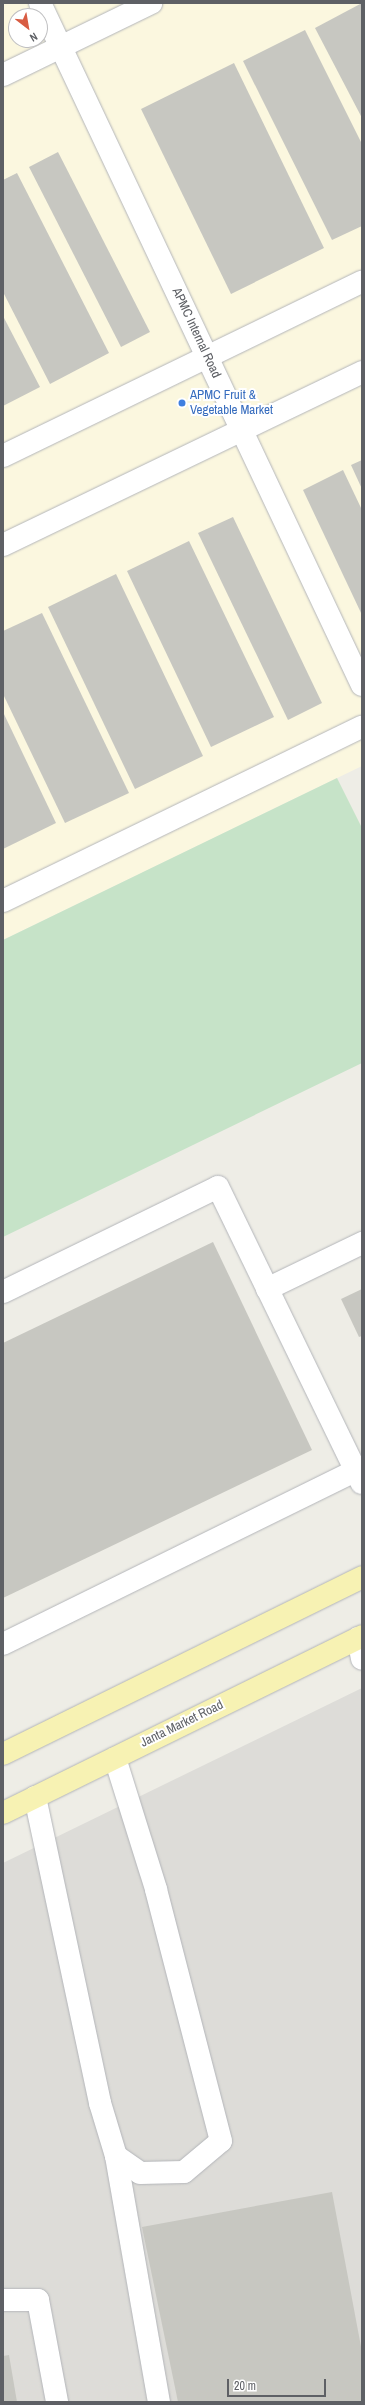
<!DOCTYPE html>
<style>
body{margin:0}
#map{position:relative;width:365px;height:2405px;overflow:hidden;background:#eeede6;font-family:"Archivo Narrow",sans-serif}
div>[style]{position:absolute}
.commercial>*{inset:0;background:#fbf7df}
.industrial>*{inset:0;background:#dddcd8}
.green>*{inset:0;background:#c6e3c8}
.building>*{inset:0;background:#c7c7c1}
.roads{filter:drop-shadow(0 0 1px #b3b5b9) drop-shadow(0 0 1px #b3b5b9)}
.minor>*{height:22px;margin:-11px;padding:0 11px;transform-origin:11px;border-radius:11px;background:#fff}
.major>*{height:22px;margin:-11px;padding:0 11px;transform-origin:11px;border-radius:11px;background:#f7f2b3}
.dots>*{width:11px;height:11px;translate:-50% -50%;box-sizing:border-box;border:2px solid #fff;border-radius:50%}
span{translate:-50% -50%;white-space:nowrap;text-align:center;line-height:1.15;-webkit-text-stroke:4px #fff;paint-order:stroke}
.street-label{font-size:13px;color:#5e6065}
.shop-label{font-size:13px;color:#366cbe}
.left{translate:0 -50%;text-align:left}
.frame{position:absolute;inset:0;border:4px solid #5e6065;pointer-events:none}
.north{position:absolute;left:8px;top:8px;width:40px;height:40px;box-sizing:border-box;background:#fff;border:1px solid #bfbfc1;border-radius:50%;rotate:149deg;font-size:11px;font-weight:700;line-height:16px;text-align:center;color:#5e6065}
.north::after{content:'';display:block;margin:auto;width:14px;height:18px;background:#d85c43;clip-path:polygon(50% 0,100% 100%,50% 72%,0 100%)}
.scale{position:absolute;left:227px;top:2379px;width:99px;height:18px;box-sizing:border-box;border:2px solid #5e6065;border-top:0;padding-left:5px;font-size:12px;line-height:14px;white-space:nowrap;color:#5e6065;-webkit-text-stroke:3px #fff;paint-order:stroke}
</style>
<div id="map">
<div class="commercial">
<div style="clip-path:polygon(evenodd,3px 3px,362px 3px,362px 766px,3px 940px,3px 3px,16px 16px,40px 16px,40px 40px,16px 40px,16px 16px)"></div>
</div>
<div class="industrial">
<div style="clip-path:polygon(362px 1688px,362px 2402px,3px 2402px,3px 1863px)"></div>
</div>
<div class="green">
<div style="clip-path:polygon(337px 778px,362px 828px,362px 1063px,3px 1237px,3px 940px)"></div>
</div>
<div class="building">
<div style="clip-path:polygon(362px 3px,362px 118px,315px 28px)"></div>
<div style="clip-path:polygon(305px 30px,362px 144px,362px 226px,332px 240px,243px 61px)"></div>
<div style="clip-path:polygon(234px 63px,324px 248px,231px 294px,141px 109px)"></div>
<div style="clip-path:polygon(58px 152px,150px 332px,121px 347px,29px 167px)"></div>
<div style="clip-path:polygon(17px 173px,109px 353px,50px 384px,3px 292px,3px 180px)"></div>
<div style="clip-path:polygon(3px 316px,40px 387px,3px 406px)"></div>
<div style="clip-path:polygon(362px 460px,362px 489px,351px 465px)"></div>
<div style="clip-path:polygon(343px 470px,362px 510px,362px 615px,303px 490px)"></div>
<div style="clip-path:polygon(233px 517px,322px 703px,288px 720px,198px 533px)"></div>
<div style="clip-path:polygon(189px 541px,274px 717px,211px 747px,127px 571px)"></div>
<div style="clip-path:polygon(116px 574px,203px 756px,135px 789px,48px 607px)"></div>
<div style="clip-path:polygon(42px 613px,129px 793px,65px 823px,3px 694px,3px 631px)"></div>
<div style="clip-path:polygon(3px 712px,56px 823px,3px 849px)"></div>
<div style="clip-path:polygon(213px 1242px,312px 1450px,3px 1598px,3px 1343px)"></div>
<div style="clip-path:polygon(362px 1289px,362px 1336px,359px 1337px,341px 1299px)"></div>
<div style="clip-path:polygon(332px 2192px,362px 2352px,362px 2402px,178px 2402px,142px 2227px)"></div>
<div style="clip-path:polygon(9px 2355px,17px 2402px,3px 2402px,3px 2356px)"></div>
</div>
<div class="roads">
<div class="minor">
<div style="left:40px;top:3px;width:754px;rotate:64.73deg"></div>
<div style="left:3px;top:75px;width:165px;rotate:-25.9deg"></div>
<div style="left:3px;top:456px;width:399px;rotate:-25.9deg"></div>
<div style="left:3px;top:545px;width:399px;rotate:-25.7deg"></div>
<div style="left:3px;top:901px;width:399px;rotate:-25.9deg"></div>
<div style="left:267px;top:1289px;width:106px;rotate:-25.8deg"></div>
<div style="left:3px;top:1292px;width:239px;rotate:-26deg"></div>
<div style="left:218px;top:1187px;width:329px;rotate:64.1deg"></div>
<div style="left:358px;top:1638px;width:21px;rotate:79deg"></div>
<div style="left:3px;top:1644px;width:394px;rotate:-26.2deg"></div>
<div style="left:35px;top:1797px;width:313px;rotate:78deg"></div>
<div style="left:100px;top:2103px;width:55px;rotate:73.2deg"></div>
<div style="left:116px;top:2156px;width:29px;rotate:35deg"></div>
<div style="left:140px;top:2173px;width:44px;rotate:-1.3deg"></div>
<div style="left:184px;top:2172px;width:48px;rotate:-40deg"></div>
<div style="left:221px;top:2141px;width:260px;rotate:-104.5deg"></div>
<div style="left:156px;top:1889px;width:137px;rotate:-107.4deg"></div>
<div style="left:116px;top:2156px;width:250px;rotate:80.1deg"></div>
<div style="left:3px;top:2300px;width:35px"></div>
<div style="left:38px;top:2300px;width:104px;rotate:79.4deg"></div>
</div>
<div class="major">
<div style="left:3px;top:1754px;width:400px;rotate:-26.2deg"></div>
<div style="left:3px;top:1813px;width:400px;rotate:-26.2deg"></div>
</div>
</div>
<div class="dots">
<div style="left:182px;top:403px;background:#3f7fe0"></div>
</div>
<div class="street-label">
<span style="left:196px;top:333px;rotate:65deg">APMC Internal Road</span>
<span style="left:182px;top:1724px;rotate:-26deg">Janta Market Road</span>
</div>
<div class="shop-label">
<span class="left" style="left:190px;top:403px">APMC Fruit &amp;<br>Vegetable Market</span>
</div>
<div class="frame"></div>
<div class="north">N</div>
<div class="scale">20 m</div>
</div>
